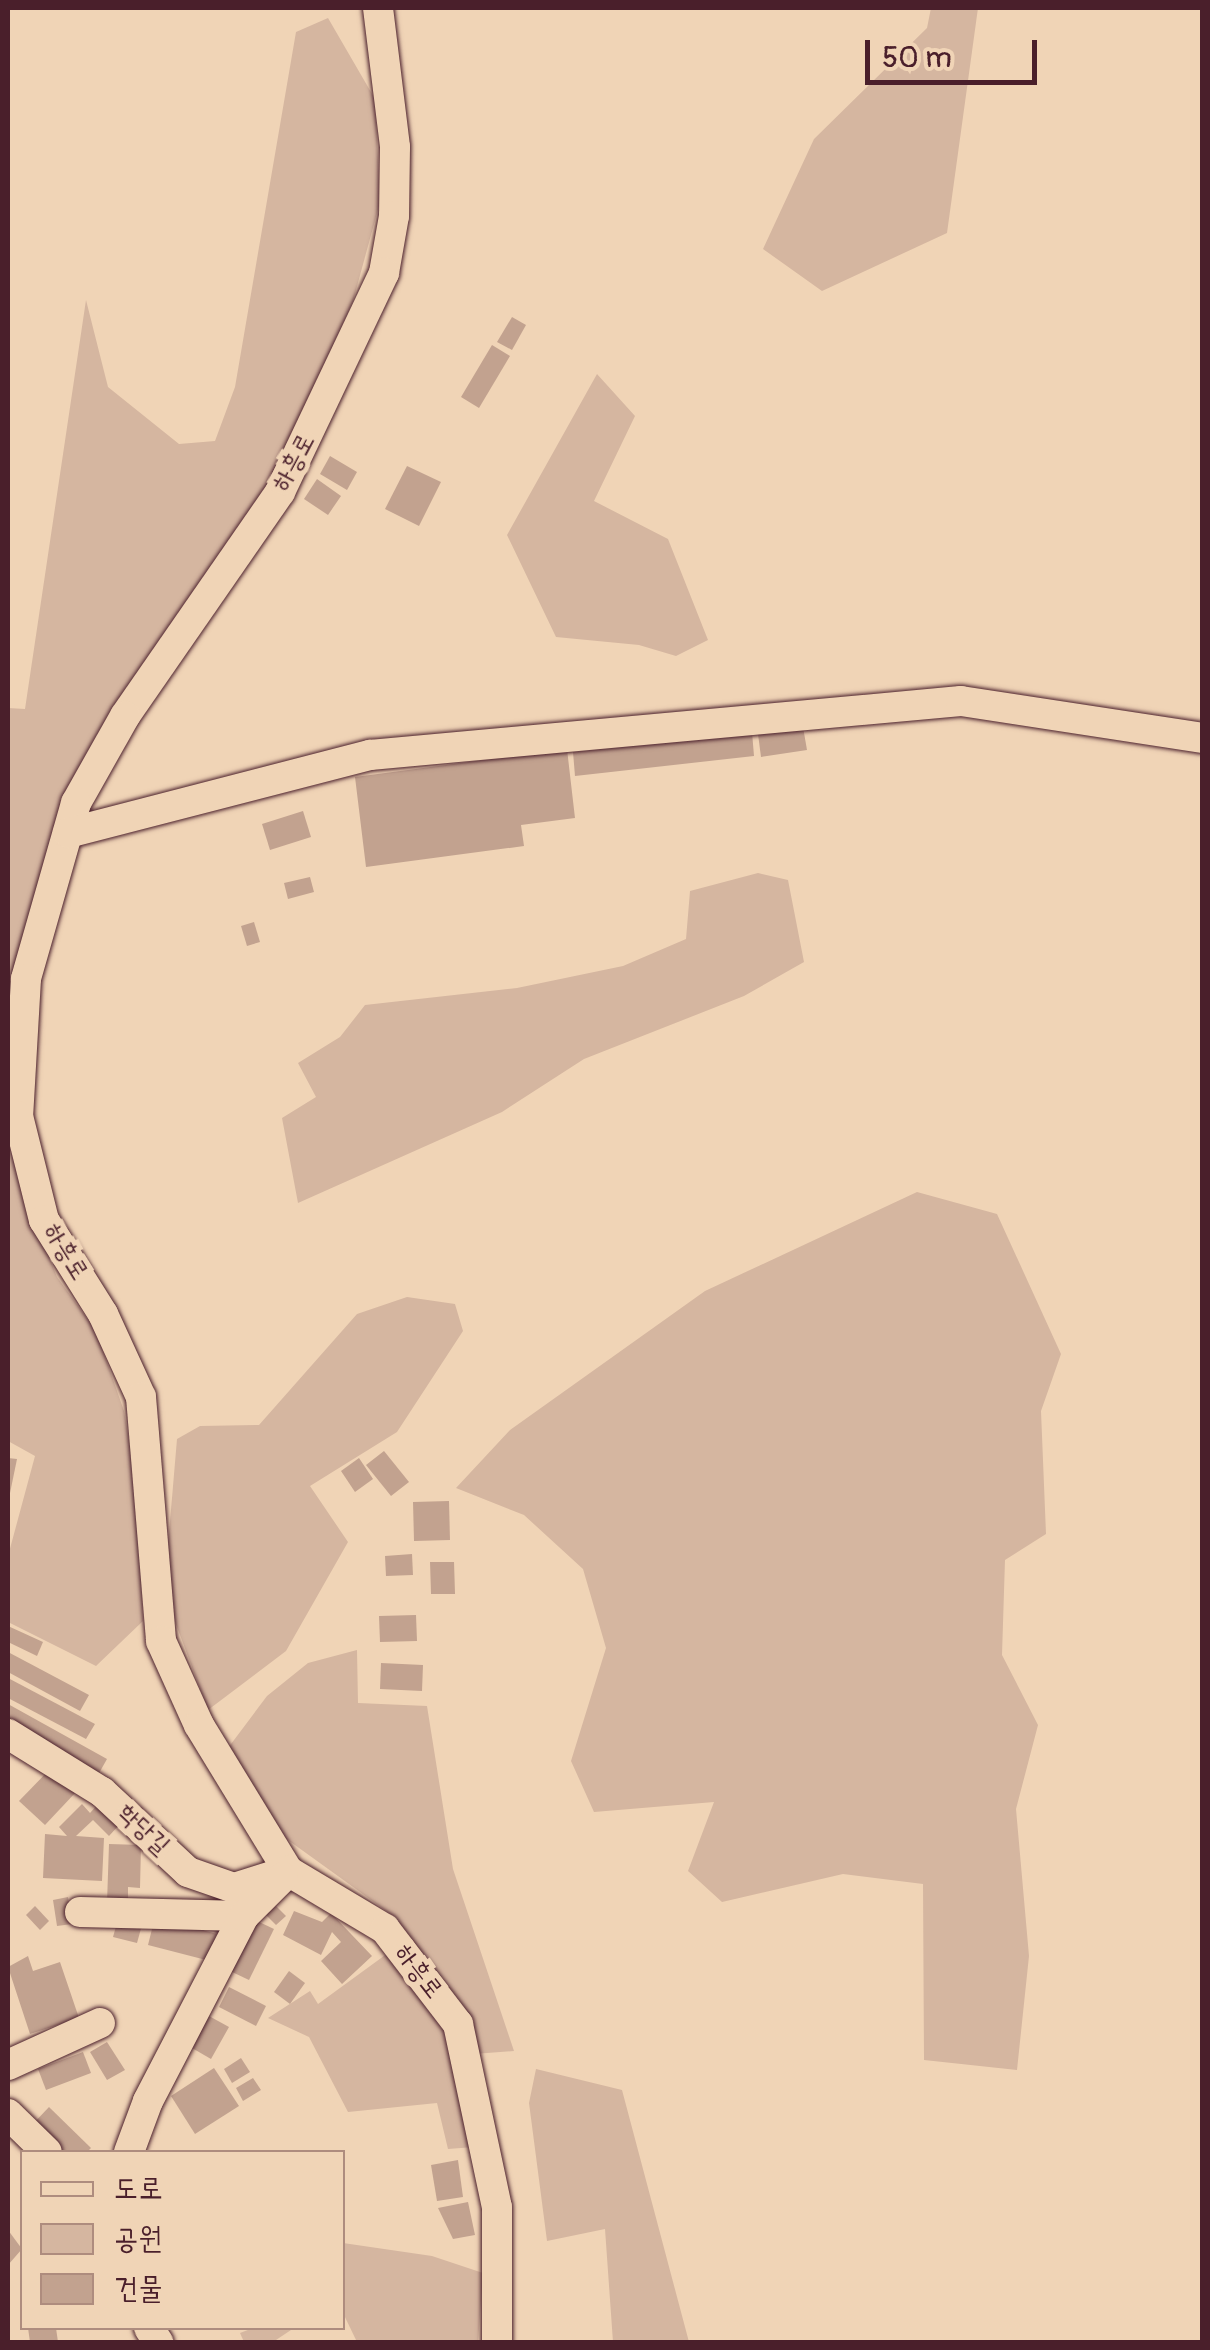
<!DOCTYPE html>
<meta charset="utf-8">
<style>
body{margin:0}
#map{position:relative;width:1210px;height:2350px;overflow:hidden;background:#f0d4b6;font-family:Pangolin,"Poor Story",sans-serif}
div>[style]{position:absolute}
.green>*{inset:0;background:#d5b6a0}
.building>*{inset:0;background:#c2a28f}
.roads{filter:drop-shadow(0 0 2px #4a1f2b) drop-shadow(0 0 2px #4a1f2b)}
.minor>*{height:30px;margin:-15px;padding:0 15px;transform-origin:15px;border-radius:15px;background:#f0d4b6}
span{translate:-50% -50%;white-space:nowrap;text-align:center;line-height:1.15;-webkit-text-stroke:10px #f0d4b6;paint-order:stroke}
.street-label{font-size:25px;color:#4a1f2b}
.frame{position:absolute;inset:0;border:10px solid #4a1f2b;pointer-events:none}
.legend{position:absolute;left:20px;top:2150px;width:325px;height:180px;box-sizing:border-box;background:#f0d4b6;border:2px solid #ae8c7e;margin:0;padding:12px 18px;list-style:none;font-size:30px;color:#4a1f2b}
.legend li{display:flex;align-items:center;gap:20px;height:50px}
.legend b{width:50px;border:2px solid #ae8c7e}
.scale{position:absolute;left:865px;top:40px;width:172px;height:45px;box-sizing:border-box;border:5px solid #4a1f2b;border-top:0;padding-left:12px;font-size:30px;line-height:35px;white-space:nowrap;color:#4a1f2b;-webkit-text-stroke:8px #f0d4b6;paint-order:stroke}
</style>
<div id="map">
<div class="green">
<div style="clip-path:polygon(931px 8px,978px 8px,947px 233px,822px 291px,763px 249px,814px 139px,927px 28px)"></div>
<div style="clip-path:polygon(328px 18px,375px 99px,380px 202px,353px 301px,285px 459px,33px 907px,8px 1020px,8px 708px,25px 709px,86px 300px,108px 387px,179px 444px,215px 441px,235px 387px,296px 32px)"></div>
<div style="clip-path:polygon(597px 374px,635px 416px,594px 501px,668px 539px,708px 640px,676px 656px,639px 645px,556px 637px,507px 535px)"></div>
<div style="clip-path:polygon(758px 873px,788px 880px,804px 962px,744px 996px,584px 1059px,502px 1112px,298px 1203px,282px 1118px,316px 1097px,298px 1063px,340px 1037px,365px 1005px,517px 988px,623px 966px,686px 939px,690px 891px)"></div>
<div style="clip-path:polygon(8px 1070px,23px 1192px,57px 1277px,96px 1331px,124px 1411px,136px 1482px,143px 1621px,96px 1666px,8px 1622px,8px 1556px,35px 1456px,8px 1441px)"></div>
<div style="clip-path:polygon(917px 1192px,997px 1214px,1061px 1354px,1041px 1411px,1046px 1534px,1005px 1560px,1002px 1655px,1038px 1725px,1016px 1809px,1029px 1956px,1017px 2070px,924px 2060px,923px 1884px,843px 1874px,722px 1902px,688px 1871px,714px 1802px,594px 1812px,571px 1761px,606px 1648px,583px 1569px,524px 1515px,456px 1488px,510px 1430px,705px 1291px)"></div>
<div style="clip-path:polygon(407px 1297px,455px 1304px,463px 1331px,397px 1432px,310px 1486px,348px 1542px,286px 1651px,208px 1710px,164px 1592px,177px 1439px,200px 1426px,259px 1425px,357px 1314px)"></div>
<div style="clip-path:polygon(357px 1650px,358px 1703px,427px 1706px,453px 1869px,514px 2051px,474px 2054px,426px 1959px,392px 1915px,281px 1835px,228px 1748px,267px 1696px,308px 1663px)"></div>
<div style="clip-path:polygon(388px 1953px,452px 2033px,474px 2147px,448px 2149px,437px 2103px,348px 2112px,309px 2037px,268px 2018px,310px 1991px,318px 2004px)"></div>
<div style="clip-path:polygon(536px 2069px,622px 2090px,689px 2342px,613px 2342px,605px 2229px,547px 2241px,529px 2103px)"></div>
<div style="clip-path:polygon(343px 2243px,432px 2256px,483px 2273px,478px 2342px,357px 2342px,343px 2313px)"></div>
<div style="clip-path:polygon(253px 2328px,294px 2328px,273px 2342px,244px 2342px,240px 2333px)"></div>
</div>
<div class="building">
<div style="clip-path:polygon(512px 317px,526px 325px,512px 350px,497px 342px)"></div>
<div style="clip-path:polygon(492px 345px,510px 356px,479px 408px,461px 397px)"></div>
<div style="clip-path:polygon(330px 456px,357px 472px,347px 490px,320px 474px)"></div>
<div style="clip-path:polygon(407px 466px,441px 482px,419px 526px,385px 509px)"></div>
<div style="clip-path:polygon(317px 479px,341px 496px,328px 515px,304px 499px)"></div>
<div style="clip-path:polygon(803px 727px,807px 750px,761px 757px,758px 734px)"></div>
<div style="clip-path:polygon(752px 732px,754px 756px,575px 776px,573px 752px)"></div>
<div style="clip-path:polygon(567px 749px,575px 818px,521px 825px,524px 846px,366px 867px,355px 777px)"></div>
<div style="clip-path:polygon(303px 811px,311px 837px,270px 850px,262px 824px)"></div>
<div style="clip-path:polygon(310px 877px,314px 892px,288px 899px,284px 883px)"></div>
<div style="clip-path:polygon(254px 922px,260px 942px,247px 946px,241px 926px)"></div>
<div style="clip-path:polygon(384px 1451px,409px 1482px,391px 1496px,366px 1465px)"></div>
<div style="clip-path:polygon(8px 1458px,17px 1459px,9px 1498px,8px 1497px)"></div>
<div style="clip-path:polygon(359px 1458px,373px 1479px,355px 1492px,341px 1471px)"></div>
<div style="clip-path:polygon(449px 1501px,450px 1540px,414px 1541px,413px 1502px)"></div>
<div style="clip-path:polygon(412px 1554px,413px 1575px,386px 1576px,385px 1556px)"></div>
<div style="clip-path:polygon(430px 1562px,454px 1562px,455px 1594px,431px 1594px)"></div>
<div style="clip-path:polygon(416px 1615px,417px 1641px,380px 1642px,379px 1616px)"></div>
<div style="clip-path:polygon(8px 1626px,43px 1642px,37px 1656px,8px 1642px)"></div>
<div style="clip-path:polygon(8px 1652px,89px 1695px,80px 1711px,8px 1672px)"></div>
<div style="clip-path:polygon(381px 1663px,423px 1665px,422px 1691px,380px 1689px)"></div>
<div style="clip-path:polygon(8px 1678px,95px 1724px,86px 1739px,8px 1698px)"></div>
<div style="clip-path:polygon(8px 1704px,107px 1759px,98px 1775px,8px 1725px)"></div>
<div style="clip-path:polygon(51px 1768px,76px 1792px,45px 1825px,19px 1801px)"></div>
<div style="clip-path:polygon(99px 1803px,120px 1824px,109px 1836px,93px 1820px,76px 1836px,104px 1838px,102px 1881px,43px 1878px,45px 1834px,67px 1836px,59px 1827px,82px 1804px,90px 1813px)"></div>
<div style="clip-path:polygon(109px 1844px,141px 1845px,140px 1888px,128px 1887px,128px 1904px,107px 1903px)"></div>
<div style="clip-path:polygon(68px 1897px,72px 1924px,57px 1926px,53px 1900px)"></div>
<div style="clip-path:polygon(35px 1906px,49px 1921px,40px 1930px,26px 1915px)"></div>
<div style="clip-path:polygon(276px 1906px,286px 1916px,276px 1925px,266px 1915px)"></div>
<div style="clip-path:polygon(294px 1911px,322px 1922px,331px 1913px,372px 1956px,342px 1984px,321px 1961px,341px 1942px,332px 1932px,321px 1955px,283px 1935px)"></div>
<div style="clip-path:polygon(155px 1917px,217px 1934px,210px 1961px,148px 1945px)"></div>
<div style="clip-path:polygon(118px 1919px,142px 1925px,137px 1943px,113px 1937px)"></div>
<div style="clip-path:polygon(255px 1920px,274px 1929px,249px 1980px,230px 1971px)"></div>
<div style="clip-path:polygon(28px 1956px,33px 1971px,60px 1962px,79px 2018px,30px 2034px,8px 1967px)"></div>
<div style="clip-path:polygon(289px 1971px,305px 1983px,290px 2004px,274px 1992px)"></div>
<div style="clip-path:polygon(229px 1987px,266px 2006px,256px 2026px,219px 2007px)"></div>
<div style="clip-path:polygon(209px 2016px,229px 2027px,211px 2059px,192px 2048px)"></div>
<div style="clip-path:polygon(107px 2042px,125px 2070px,107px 2080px,90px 2052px)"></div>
<div style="clip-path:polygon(83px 2052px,91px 2073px,46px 2090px,38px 2069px)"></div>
<div style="clip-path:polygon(241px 2058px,250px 2072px,232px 2083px,224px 2069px)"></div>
<div style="clip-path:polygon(214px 2068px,239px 2106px,195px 2134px,171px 2096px)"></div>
<div style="clip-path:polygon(253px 2078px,261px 2090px,243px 2101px,236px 2088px)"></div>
<div style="clip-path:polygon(49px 2107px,91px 2148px,87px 2152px,59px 2152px,31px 2126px)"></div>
<div style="clip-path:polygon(458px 2160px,463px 2197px,437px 2201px,431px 2165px)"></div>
<div style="clip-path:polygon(468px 2202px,475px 2235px,453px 2239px,438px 2208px)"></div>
<div style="clip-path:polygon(8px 2230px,22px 2249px,8px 2265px)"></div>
<div style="clip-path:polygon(28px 2328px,56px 2328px,58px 2342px,30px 2342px)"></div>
</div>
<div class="roads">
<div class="minor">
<div style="left:378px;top:8px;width:140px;rotate:83deg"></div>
<div style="left:395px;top:147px;width:69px;rotate:90.8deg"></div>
<div style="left:394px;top:216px;width:58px;rotate:100deg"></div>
<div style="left:384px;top:273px;width:242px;rotate:115.4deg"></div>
<div style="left:280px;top:492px;width:272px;rotate:124.7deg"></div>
<div style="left:125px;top:716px;width:100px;rotate:119.4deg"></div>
<div style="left:76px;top:803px;width:183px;rotate:105.9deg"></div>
<div style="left:26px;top:979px;width:137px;rotate:93.3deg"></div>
<div style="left:18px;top:1116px;width:107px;rotate:76deg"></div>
<div style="left:44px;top:1220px;width:111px;rotate:57.9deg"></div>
<div style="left:103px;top:1314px;width:91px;rotate:65.4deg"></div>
<div style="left:141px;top:1397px;width:245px;rotate:85.3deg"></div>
<div style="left:161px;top:1641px;width:92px;rotate:65.7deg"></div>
<div style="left:199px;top:1725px;width:171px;rotate:58.6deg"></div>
<div style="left:288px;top:1871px;width:113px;rotate:30.9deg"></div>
<div style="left:385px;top:1929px;width:120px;rotate:52.5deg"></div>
<div style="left:458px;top:2024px;width:187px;rotate:78deg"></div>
<div style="left:497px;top:2207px;width:135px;rotate:90deg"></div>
<div style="left:68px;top:833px;width:312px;rotate:-14.5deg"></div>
<div style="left:370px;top:755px;width:593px;rotate:-5.22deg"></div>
<div style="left:961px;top:701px;width:244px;rotate:8.7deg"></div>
<div style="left:8px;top:1734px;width:110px;rotate:31.7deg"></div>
<div style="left:102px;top:1792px;width:117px;rotate:42.9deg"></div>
<div style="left:188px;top:1872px;width:49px;rotate:19.2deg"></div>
<div style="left:234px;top:1888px;width:57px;rotate:-17.5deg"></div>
<div style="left:80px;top:1912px;width:164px;rotate:1.4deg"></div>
<div style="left:8px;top:2065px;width:101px;rotate:-24.5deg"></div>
<div style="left:8px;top:2114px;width:54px;rotate:44.3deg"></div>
<div style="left:129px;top:2152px;width:54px;rotate:-69.6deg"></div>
<div style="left:148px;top:2101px;width:208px;rotate:-62.6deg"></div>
<div style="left:244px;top:1916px;width:55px;rotate:-45deg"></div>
<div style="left:149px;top:2328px;width:17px;rotate:57deg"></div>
</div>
</div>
<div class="street-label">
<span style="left:294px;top:463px;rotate:-62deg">하흥로</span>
<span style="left:65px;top:1252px;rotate:58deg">하흥로</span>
<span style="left:143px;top:1830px;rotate:43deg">학당길</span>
<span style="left:418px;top:1972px;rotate:52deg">하흥로</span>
</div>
<div class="frame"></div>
<ul class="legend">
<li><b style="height:12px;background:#f0d4b6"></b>도로</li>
<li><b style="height:28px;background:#d5b6a0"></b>공원</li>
<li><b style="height:28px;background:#c2a28f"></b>건물</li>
</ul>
<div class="scale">50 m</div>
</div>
